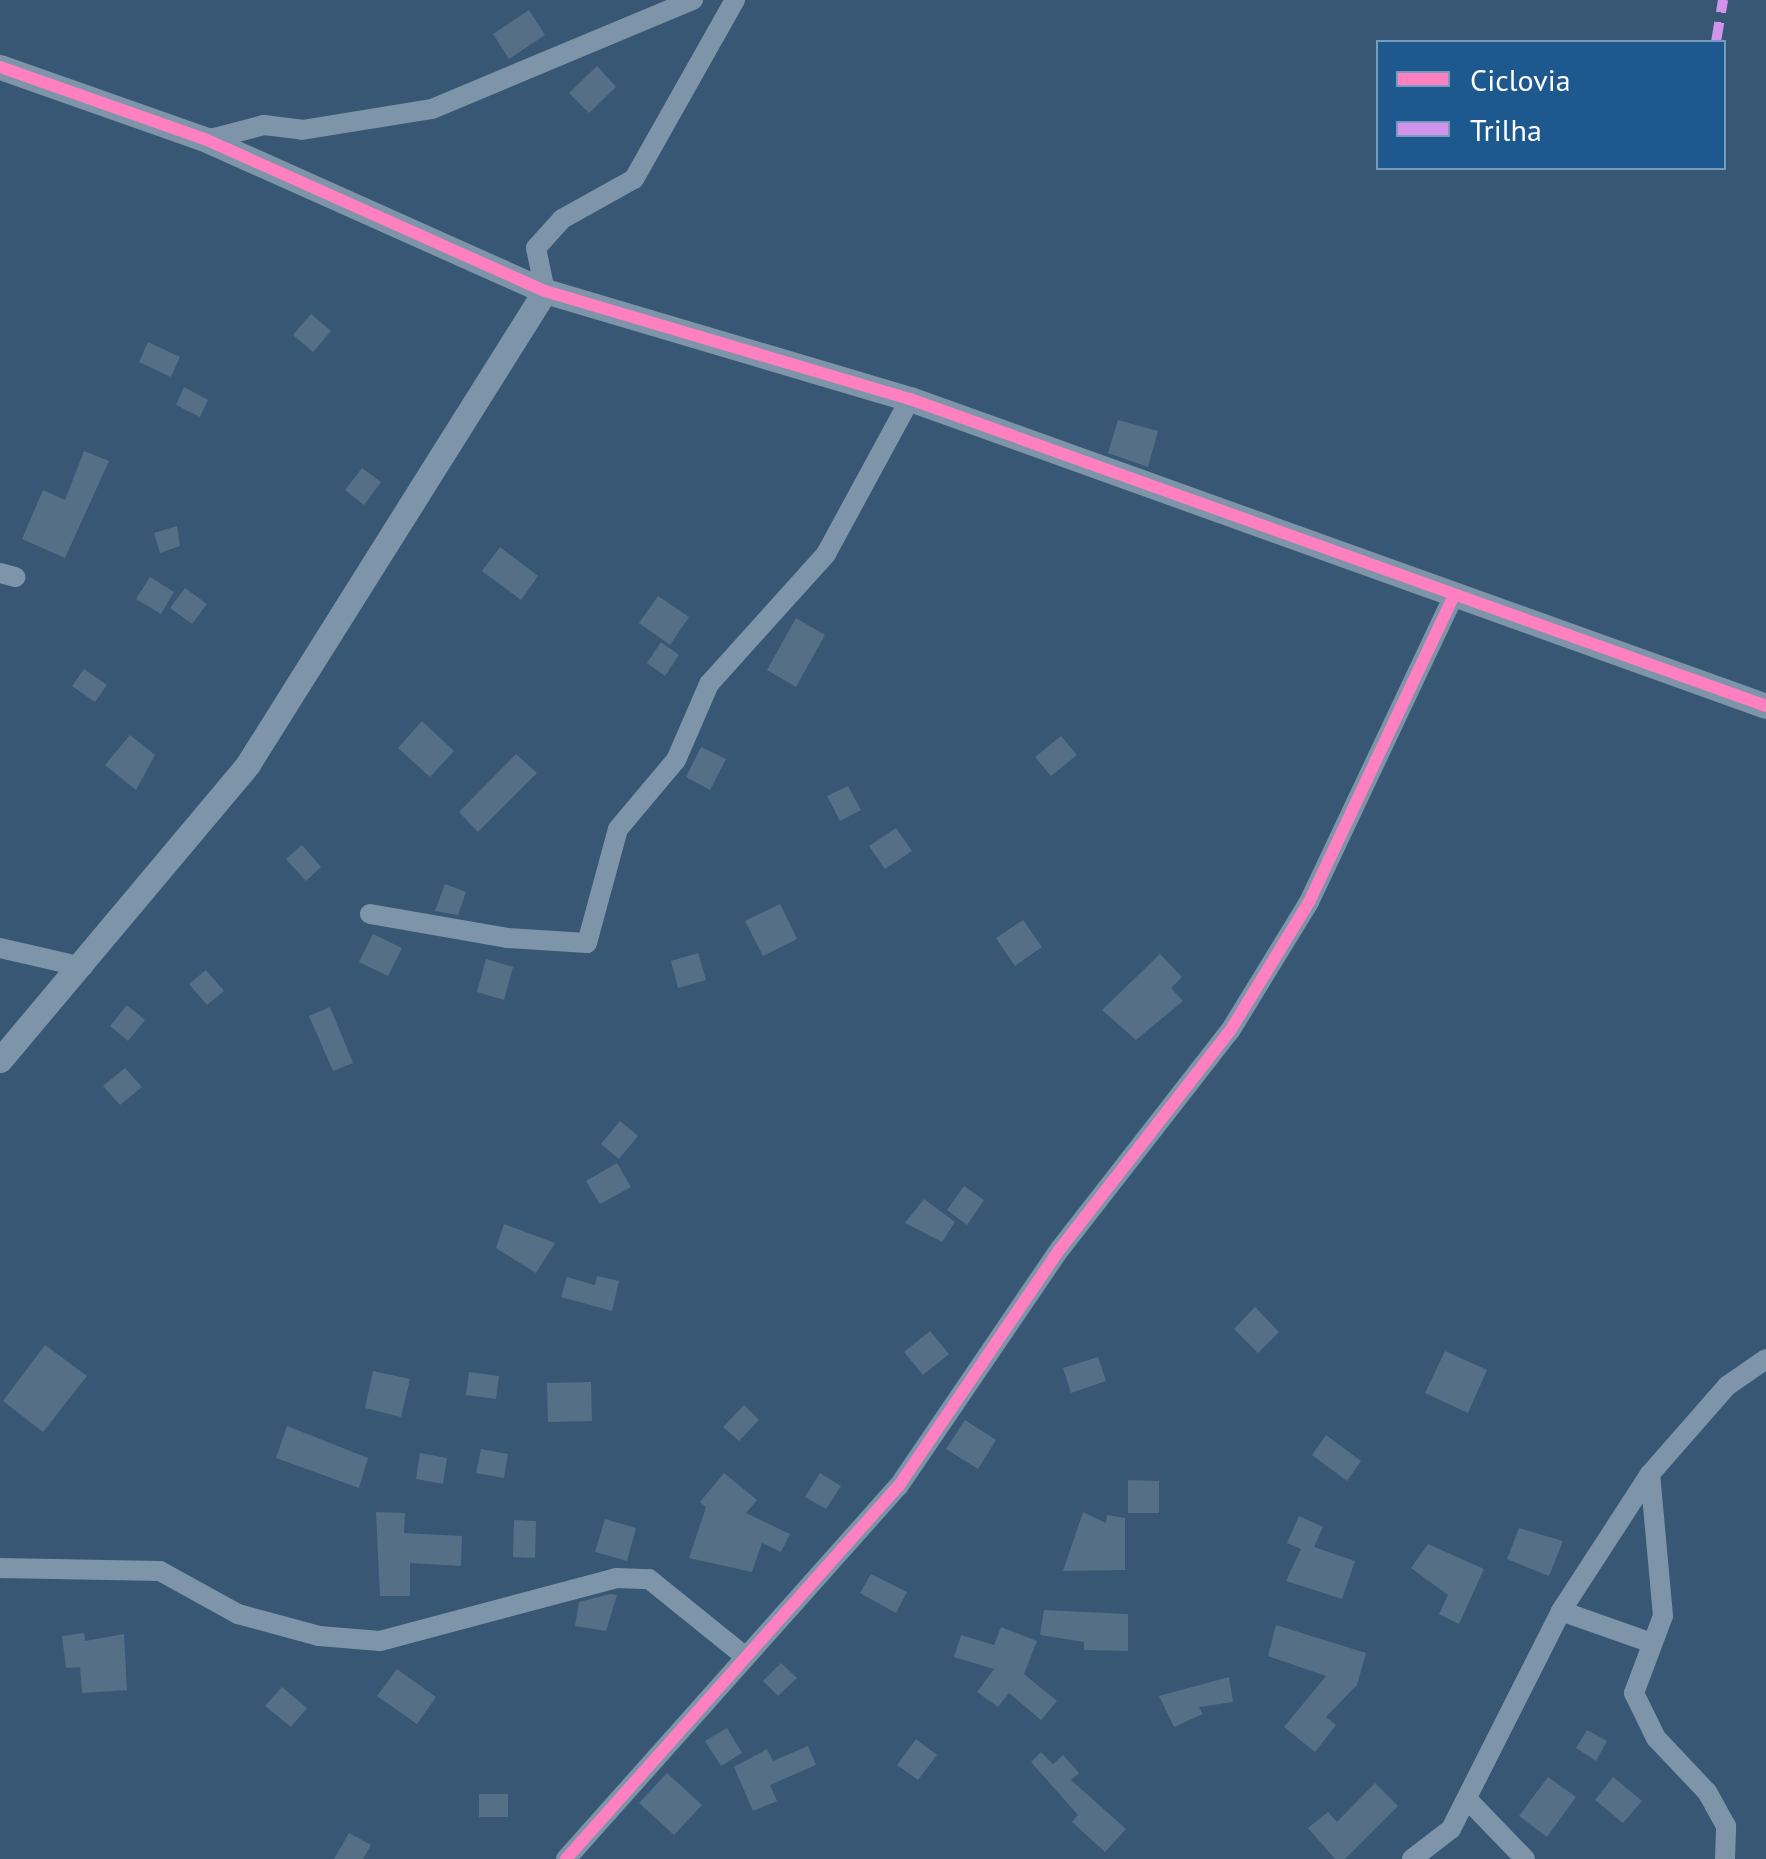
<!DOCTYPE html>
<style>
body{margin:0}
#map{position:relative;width:1766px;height:1859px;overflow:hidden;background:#375775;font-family:"PT Sans",sans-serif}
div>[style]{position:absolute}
.building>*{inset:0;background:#556f86}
.minor>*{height:20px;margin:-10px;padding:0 10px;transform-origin:10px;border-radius:10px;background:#7e94a8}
.tertiary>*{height:25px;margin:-12.5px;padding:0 12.5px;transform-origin:12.5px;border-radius:12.5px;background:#7e94a8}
.quiet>*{height:10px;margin-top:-5px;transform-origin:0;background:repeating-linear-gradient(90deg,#d193ec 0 20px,transparent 0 30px)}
.cycleway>*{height:12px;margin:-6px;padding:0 6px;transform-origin:6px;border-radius:6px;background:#ff80c0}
span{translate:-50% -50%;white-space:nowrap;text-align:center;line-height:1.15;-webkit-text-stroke:8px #1d588f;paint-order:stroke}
.legend{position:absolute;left:1376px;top:40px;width:350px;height:130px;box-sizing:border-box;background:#1d588f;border:2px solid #779bbc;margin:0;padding:12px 18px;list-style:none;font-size:30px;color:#fff}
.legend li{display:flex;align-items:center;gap:20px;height:50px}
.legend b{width:50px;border:2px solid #779bbc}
</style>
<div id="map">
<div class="building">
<div style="clip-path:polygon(529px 10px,545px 35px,509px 59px,493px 34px)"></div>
<div style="clip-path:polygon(597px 66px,616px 87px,589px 113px,569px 93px)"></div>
<div style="clip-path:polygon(311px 314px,331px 331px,313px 352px,293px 335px)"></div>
<div style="clip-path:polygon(148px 342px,180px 357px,171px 377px,139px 362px)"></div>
<div style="clip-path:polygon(184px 387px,208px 400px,200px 417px,176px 405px)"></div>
<div style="clip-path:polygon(1118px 420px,1158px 431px,1148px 467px,1108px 453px)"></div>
<div style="clip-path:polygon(84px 451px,109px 461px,65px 558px,22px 539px,43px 490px,65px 500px)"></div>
<div style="clip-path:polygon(362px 468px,381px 482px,364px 505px,345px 490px)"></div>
<div style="clip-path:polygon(177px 526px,180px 546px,160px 553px,154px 533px)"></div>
<div style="clip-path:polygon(500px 547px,538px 576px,521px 600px,482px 571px)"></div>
<div style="clip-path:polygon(150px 577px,174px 592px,161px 614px,136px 599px)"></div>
<div style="clip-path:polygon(185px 588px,207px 604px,192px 624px,170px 608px)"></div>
<div style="clip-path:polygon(658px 596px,689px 617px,670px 645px,639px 623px)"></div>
<div style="clip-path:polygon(796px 618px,825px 635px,796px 687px,767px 670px)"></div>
<div style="clip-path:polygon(661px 642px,679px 655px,665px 676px,647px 663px)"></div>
<div style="clip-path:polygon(84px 669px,107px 685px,95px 702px,72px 686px)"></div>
<div style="clip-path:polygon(422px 721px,454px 751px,430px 777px,398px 748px)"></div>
<div style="clip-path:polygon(130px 735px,155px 755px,136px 790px,105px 765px)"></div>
<div style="clip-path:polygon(1061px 736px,1077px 755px,1051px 776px,1035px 757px)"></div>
<div style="clip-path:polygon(701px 747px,726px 759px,710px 790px,686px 777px)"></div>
<div style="clip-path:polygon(516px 754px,537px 773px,478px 832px,459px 812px)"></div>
<div style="clip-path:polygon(848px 786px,861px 810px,840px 821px,827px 796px)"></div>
<div style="clip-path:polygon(896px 828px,912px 851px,885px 869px,869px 846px)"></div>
<div style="clip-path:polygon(302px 845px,321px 867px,306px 881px,286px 859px)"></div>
<div style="clip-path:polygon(445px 884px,466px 892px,458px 915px,435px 911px)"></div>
<div style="clip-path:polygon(780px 904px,797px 939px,763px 956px,745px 921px)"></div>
<div style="clip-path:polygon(1023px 920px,1042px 947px,1015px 966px,996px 938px)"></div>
<div style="clip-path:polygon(373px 934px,402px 948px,388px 976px,359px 962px)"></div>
<div style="clip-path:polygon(698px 953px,706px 980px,678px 988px,671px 961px)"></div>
<div style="clip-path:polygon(1160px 954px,1182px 977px,1171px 988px,1183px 1001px,1136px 1040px,1102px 1010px)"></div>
<div style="clip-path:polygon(486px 959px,513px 967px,504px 1000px,477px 992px)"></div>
<div style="clip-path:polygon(206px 970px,224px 991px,207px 1005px,189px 984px)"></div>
<div style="clip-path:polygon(127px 1005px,145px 1020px,128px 1041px,110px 1026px)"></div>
<div style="clip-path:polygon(330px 1007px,353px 1063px,333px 1071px,309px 1016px)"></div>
<div style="clip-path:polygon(125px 1068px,142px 1087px,120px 1105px,103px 1086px)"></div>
<div style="clip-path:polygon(620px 1121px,638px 1136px,619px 1159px,601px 1144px)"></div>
<div style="clip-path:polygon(617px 1163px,631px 1187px,600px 1204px,586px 1181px)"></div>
<div style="clip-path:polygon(964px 1186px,984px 1200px,967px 1225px,947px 1210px)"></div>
<div style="clip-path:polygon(924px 1199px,955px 1222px,942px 1242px,905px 1223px)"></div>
<div style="clip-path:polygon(504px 1224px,555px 1243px,536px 1273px,496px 1248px)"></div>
<div style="clip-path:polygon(597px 1276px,619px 1281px,612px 1311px,561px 1297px,567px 1277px,595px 1285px)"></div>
<div style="clip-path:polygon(1255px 1307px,1279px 1332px,1258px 1353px,1234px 1329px)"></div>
<div style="clip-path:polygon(930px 1331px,949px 1354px,923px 1375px,904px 1352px)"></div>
<div style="clip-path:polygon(45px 1345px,87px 1376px,43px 1432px,3px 1401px)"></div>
<div style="clip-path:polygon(1445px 1351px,1487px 1370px,1468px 1413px,1425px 1393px)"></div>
<div style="clip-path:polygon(1098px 1357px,1106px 1381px,1071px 1393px,1063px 1368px)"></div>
<div style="clip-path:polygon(373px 1371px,410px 1379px,401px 1417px,365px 1408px)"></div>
<div style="clip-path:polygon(469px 1372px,499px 1376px,496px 1399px,466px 1395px)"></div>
<div style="clip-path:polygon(591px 1382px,592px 1421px,548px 1422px,547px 1383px)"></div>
<div style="clip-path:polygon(744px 1405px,759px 1420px,739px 1441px,723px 1427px)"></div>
<div style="clip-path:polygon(965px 1420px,996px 1440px,978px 1469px,946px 1449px)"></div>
<div style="clip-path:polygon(287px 1426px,368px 1458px,359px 1488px,276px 1458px)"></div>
<div style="clip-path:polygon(1326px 1435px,1361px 1461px,1347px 1481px,1312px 1455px)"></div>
<div style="clip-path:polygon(481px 1449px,508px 1454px,504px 1478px,476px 1473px)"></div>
<div style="clip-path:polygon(420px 1453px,447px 1458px,443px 1484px,416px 1479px)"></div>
<div style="clip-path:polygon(724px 1473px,757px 1500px,746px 1513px,790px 1534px,781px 1552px,762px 1543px,752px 1572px,689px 1558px,706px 1507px,700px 1502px)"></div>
<div style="clip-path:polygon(820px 1473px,841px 1486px,826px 1509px,805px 1497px)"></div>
<div style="clip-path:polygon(1128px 1480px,1159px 1481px,1159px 1513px,1128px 1513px)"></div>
<div style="clip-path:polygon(376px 1512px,405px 1513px,404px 1533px,462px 1536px,461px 1566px,410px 1563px,410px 1596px,380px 1596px)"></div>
<div style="clip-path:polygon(1083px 1512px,1106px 1523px,1107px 1515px,1125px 1518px,1125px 1570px,1063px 1571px)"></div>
<div style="clip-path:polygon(1299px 1516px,1323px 1527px,1314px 1547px,1355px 1561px,1342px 1599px,1286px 1581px,1301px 1549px,1287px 1543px)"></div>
<div style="clip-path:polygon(605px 1519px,636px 1528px,627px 1561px,595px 1552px)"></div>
<div style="clip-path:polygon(514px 1520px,536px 1521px,535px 1558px,513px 1557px)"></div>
<div style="clip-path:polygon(1519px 1528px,1563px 1541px,1549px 1576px,1507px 1559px)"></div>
<div style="clip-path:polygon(1428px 1544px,1484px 1569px,1459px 1624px,1439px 1614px,1448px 1595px,1411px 1568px)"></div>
<div style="clip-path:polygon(871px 1574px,907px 1592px,896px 1613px,860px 1593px)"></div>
<div style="clip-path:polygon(610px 1594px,617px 1595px,606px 1631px,575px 1626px,579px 1602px)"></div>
<div style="clip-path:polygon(1044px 1610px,1128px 1614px,1128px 1651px,1084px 1650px,1084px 1642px,1040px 1635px)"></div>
<div style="clip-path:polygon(1276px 1625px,1366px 1653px,1357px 1685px,1326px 1717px,1336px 1725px,1315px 1752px,1284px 1727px,1326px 1676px,1268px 1656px)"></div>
<div style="clip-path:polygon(1001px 1627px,1037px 1641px,1024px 1674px,1057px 1701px,1041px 1720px,1009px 1693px,998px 1707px,977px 1692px,994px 1669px,954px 1657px,961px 1635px,994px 1645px)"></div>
<div style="clip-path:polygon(84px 1633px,85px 1641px,124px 1634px,127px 1690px,82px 1693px,80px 1667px,66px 1668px,62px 1636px)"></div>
<div style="clip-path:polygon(781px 1663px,797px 1678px,778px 1696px,763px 1681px)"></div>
<div style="clip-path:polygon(397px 1669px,436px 1697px,417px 1724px,377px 1696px)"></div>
<div style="clip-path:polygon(1229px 1677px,1233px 1702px,1199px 1707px,1203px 1714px,1174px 1727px,1159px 1696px)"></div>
<div style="clip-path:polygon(282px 1687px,307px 1708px,291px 1727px,265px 1706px)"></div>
<div style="clip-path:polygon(727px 1728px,742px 1753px,721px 1766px,705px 1741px)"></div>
<div style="clip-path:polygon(1587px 1730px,1607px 1741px,1596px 1761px,1576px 1748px)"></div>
<div style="clip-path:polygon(916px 1739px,937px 1755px,918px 1780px,897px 1765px)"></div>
<div style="clip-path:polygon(808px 1746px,816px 1765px,770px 1785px,777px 1801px,753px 1811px,734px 1767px,767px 1749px,773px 1761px)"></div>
<div style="clip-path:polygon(1041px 1752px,1053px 1764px,1063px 1755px,1079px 1773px,1071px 1780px,1126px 1829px,1105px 1852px,1072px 1822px,1078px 1815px,1031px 1762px)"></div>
<div style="clip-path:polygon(667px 1773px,702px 1805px,674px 1835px,639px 1803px)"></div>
<div style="clip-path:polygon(1548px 1777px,1576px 1797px,1547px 1837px,1519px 1816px)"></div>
<div style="clip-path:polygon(1613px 1777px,1642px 1801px,1623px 1823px,1595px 1800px)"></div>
<div style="clip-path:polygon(1375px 1783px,1398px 1806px,1345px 1859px,1335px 1859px,1308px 1828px,1328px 1812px,1337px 1822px)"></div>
<div style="clip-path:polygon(479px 1794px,508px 1794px,508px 1817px,479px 1817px)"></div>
<div style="clip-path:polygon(349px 1833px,371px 1845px,363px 1859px,334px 1859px)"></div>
</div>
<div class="minor">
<div style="left:207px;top:140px;width:59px;rotate:-14.7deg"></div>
<div style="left:264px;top:125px;width:38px;rotate:7deg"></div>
<div style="left:302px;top:130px;width:132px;rotate:-9.2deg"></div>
<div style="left:432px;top:109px;width:283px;rotate:-22.7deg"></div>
<div style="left:545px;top:291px;width:44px;rotate:-101.8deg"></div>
<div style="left:536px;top:248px;width:39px;rotate:-48deg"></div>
<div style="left:562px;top:219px;width:82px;rotate:-29.1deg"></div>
<div style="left:634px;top:179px;width:206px;rotate:-60.6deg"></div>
<div style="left:0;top:573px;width:16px;rotate:15deg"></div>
<div style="left:370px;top:914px;width:139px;rotate:9.9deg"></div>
<div style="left:507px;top:938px;width:80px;rotate:3.6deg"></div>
<div style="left:587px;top:943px;width:118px;rotate:-74.8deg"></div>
<div style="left:618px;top:829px;width:90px;rotate:-50deg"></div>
<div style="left:676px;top:760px;width:83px;rotate:-66.5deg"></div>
<div style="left:709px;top:684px;width:175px;rotate:-48deg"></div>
<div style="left:826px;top:554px;width:176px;rotate:-61.5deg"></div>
<div style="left:0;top:948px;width:85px;rotate:12.9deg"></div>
<div style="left:0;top:1568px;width:160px;rotate:1.1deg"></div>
<div style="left:160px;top:1571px;width:89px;rotate:28.9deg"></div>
<div style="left:238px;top:1614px;width:84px;rotate:15.2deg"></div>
<div style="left:319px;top:1636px;width:61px;rotate:4.7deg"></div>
<div style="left:380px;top:1641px;width:244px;rotate:-14.9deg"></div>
<div style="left:616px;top:1578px;width:33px;rotate:2deg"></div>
<div style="left:649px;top:1579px;width:119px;rotate:38.9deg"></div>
<div style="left:1561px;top:1611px;width:96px;rotate:19.4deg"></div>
<div style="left:1468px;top:1800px;width:82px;rotate:46deg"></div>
<div style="left:566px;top:1859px;width:499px;rotate:-48.3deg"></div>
<div style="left:898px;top:1487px;width:288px;rotate:-55.8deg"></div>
<div style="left:1060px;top:1249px;width:276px;rotate:-52.1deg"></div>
<div style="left:1230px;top:1031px;width:151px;rotate:-58.5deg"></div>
<div style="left:1309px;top:902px;width:337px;rotate:-64.7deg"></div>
<div style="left:1412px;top:1859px;width:49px;rotate:-37.6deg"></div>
<div style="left:1451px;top:1829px;width:244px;rotate:-63.2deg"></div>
<div style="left:1561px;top:1611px;width:163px;rotate:-57deg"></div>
<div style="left:1725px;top:1859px;width:33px;rotate:-88deg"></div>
<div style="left:1726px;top:1826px;width:39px;rotate:-119deg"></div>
<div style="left:1707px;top:1792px;width:74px;rotate:-133.4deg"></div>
<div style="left:1656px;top:1738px;width:50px;rotate:-116.1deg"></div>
<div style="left:1634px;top:1693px;width:82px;rotate:-69.4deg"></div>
<div style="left:1663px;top:1616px;width:143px;rotate:-95.2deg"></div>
<div style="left:1650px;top:1474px;width:117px;rotate:-48.8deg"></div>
<div style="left:1727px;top:1386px;width:47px;rotate:-34.7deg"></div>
</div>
<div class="tertiary">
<div style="left:0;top:67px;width:219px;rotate:19.4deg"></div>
<div style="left:207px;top:140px;width:370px;rotate:24.1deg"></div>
<div style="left:545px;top:291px;width:381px;rotate:16.5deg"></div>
<div style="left:910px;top:399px;width:909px;rotate:19.73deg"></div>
<div style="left:0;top:1060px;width:386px;rotate:-50deg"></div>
<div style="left:248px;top:764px;width:559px;rotate:-57.88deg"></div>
</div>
<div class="quiet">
<div style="left:1716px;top:42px;width:43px;rotate:-80.5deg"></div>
</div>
<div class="cycleway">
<div style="left:0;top:67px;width:219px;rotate:19.4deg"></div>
<div style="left:207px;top:140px;width:370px;rotate:24.1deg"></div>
<div style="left:545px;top:291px;width:381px;rotate:16.5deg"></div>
<div style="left:910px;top:399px;width:909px;rotate:19.73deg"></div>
<div style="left:566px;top:1859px;width:499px;rotate:-48.3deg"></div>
<div style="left:898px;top:1487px;width:288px;rotate:-55.8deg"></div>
<div style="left:1060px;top:1249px;width:276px;rotate:-52.1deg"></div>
<div style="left:1230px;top:1031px;width:151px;rotate:-58.5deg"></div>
<div style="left:1309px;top:902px;width:337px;rotate:-64.7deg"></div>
</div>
<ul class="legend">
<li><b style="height:12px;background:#ff80c0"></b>Ciclovia</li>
<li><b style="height:12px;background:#d193ec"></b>Trilha</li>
</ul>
</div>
